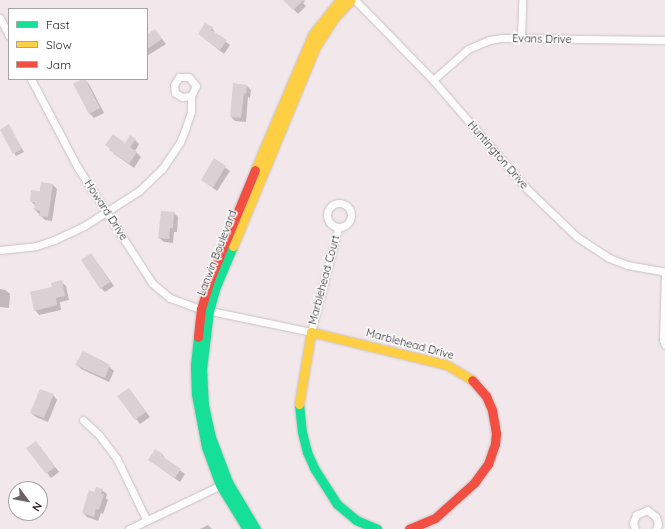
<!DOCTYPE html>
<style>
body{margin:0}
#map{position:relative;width:665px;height:529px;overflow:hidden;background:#f2e8eb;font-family:Quicksand,sans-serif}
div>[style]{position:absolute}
.shadow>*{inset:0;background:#0003}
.building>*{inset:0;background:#d9d1d4}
.roads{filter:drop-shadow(0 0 1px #c9c1c3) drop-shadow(0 0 1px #c9c1c3)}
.street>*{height:7px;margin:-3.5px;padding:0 3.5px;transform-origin:3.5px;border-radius:3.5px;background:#fdfcfc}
.street>.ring{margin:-3.5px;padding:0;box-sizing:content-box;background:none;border:7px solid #fdfcfc;border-radius:50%}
.fast>*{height:9px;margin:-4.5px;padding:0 4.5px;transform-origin:4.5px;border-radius:4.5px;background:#16e098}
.slow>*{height:9px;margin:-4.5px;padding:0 4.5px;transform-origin:4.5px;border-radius:4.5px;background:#ffcf43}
.jam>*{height:9px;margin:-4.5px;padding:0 4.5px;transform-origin:4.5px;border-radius:4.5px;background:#f24e42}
span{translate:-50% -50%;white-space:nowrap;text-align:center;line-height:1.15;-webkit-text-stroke:3px #fff;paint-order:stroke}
.street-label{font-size:11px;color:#221b1d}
.legend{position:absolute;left:8px;top:8px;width:140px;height:72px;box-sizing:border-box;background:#fff;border:1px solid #a7a4a5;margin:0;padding:5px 7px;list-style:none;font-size:12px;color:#221b1d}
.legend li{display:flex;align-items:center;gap:8px;height:20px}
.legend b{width:20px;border:1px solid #a7a4a5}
.north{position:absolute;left:8px;top:481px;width:40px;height:40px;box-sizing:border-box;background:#fff;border:1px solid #a7a4a5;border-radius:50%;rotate:122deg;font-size:11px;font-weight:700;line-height:16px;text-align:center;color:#221b1d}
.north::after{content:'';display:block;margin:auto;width:14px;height:18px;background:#6b6365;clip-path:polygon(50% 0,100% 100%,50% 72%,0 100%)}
</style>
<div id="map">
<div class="shadow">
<div style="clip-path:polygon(285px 0,304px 0,305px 1px,303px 3px,306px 6px,298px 14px)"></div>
<div style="clip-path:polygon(212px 28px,216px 34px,230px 45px,224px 54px,199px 34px)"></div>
<div style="clip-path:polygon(155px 30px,166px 44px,147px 56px,147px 36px)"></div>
<div style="clip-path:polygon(84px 79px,89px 84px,104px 113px,94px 118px,90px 114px)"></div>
<div style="clip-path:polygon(247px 86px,251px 90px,250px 98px,248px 97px,246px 122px,235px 121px,231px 117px)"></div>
<div style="clip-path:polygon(8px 125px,24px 152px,16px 156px,1px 129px)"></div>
<div style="clip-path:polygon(135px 140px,139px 144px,135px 151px,141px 157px,134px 168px,114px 154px,107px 145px,125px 144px)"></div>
<div style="clip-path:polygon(215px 160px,230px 171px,217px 191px,202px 180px)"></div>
<div style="clip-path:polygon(41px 184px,53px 185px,57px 189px,52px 221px,45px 220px,35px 210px,35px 206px,31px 201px,40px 192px)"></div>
<div style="clip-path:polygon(174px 213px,178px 217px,177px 232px,174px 232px,173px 243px,164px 242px,159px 238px)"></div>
<div style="clip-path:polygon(91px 254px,114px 286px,105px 292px,101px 288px)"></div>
<div style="clip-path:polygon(61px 282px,66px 286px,69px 300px,60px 302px,61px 310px,39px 315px,35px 310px,53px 288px)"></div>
<div style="clip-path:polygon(0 289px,5px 290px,10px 294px,9px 308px,0 307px)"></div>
<div style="clip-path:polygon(84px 353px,103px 361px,114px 371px,109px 382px,81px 369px,77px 365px)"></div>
<div style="clip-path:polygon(129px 389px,150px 417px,140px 424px,136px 419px)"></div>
<div style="clip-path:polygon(53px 395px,57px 400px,48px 422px,36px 417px,31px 413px)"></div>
<div style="clip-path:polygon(40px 447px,59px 472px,51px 478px,28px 448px)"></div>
<div style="clip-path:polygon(163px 455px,166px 460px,185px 474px,180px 482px,149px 460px)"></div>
<div style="clip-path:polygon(102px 490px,107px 494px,106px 498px,108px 500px,103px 514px,101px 513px,98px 521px,87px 517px,83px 513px,95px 493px)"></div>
<div style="clip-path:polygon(208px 525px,212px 529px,200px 529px)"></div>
</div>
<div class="building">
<div style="clip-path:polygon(283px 0,304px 0,293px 10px)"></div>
<div style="clip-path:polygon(205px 23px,213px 27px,211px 30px,227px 40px,220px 50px,198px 34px)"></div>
<div style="clip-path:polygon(155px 29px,162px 39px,147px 49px,147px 34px)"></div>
<div style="clip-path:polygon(82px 79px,85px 79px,100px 108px,89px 114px,73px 84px)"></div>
<div style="clip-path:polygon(233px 83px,247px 85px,246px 94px,244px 93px,241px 118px,230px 117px)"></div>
<div style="clip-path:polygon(9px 124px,22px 149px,13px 154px,0 130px)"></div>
<div style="clip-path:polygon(113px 134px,125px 143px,130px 135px,136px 139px,130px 147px,137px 152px,129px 164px,109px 150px,110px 148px,105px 145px)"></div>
<div style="clip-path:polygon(214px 158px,226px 166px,213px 188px,201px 180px)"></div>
<div style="clip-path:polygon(41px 182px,53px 184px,48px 217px,39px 216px,40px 211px,34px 210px,35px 202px,30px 202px,31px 190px,40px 191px)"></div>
<div style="clip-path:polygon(161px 211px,174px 212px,173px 228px,170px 228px,169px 239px,158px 238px)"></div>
<div style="clip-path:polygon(91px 253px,110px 282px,100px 289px,81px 260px)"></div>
<div style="clip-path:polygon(62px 280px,65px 296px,56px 298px,57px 305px,34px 311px,30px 292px,52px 287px,51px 283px)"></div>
<div style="clip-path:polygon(83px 351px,110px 365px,105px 378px,75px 365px)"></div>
<div style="clip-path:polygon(129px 388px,146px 412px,135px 420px,117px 396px)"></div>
<div style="clip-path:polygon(40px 389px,54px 394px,44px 418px,30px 413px)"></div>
<div style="clip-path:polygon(36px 441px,55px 467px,46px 474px,26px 448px)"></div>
<div style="clip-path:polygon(155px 449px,163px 454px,162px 456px,181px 469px,175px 478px,148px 460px)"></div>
<div style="clip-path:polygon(96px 487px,103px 489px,101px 494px,104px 494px,99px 510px,96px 509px,94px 517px,82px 513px,89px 490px,94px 492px)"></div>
</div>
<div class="roads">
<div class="street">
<div style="left:355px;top:0;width:112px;rotate:45.7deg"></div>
<div style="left:433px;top:80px;width:145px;rotate:49.2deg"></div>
<div style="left:528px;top:190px;width:68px;rotate:43.8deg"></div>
<div style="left:577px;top:237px;width:38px;rotate:33deg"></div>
<div style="left:609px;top:258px;width:19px;rotate:21deg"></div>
<div style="left:627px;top:265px;width:39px;rotate:10deg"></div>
<div style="left:0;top:18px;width:20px;rotate:63deg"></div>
<div style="left:521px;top:38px;width:38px;rotate:-88deg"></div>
<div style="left:31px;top:79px;width:101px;rotate:62.2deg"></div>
<div style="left:78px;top:168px;width:137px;rotate:57.2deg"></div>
<div style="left:152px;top:283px;width:23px;rotate:40deg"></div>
<div style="left:170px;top:298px;width:33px;rotate:20deg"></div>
<div style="left:201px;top:309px;width:112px;rotate:11.8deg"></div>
<div style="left:311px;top:332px;width:107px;rotate:-75.4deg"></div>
<div style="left:433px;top:80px;width:47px;rotate:-41.5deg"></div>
<div style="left:468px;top:49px;width:23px;rotate:-23deg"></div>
<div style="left:489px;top:40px;width:12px;rotate:-9deg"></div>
<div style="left:501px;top:38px;width:164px;rotate:0.7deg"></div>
<div class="ring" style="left:327px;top:203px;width:17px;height:17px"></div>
<div style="left:0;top:250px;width:36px;rotate:-6deg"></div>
<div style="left:36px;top:246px;width:19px;rotate:-18deg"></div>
<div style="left:54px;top:240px;width:33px;rotate:-25deg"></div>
<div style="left:84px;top:226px;width:65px;rotate:-32.5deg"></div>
<div style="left:139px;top:191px;width:32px;rotate:-44deg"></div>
<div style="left:162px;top:169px;width:32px;rotate:-56deg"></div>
<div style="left:180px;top:142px;width:16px;rotate:-68deg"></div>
<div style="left:186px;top:127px;width:16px;rotate:-72deg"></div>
<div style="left:191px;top:112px;width:16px;rotate:-90deg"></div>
<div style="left:191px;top:96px;width:11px;rotate:-63deg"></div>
<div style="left:196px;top:86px;width:11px;rotate:-128deg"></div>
<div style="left:189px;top:77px;width:10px;rotate:180deg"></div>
<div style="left:179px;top:77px;width:9px;rotate:122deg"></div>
<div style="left:174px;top:85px;width:8px;rotate:83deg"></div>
<div style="left:175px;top:93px;width:8px;rotate:30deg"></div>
<div style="left:182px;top:97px;width:9px;rotate:-6deg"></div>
<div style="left:665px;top:272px;width:68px;rotate:91.7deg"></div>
<div style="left:663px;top:340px;width:5px;rotate:68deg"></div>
<div style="left:83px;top:420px;width:22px;rotate:43deg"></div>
<div style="left:99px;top:435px;width:30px;rotate:53deg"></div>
<div style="left:117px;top:459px;width:67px;rotate:64.2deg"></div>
<div style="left:129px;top:529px;width:104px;rotate:-25.6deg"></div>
<div style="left:635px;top:529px;width:6px;rotate:-108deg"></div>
<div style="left:633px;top:523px;width:9px;rotate:-69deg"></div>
<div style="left:636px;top:515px;width:12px;rotate:-24deg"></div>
<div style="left:647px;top:510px;width:11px;rotate:38deg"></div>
<div style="left:656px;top:517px;width:7px;rotate:74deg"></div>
<div style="left:658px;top:524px;width:5px;rotate:112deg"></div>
</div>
<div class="fast">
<div style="left:233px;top:246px;width:47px;rotate:112.7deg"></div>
<div style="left:215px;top:289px;width:23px;rotate:105deg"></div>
<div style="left:209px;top:311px;width:58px;rotate:96.9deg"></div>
<div style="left:202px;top:369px;width:36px;rotate:87deg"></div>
<div style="left:204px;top:405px;width:33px;rotate:78deg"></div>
<div style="left:211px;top:437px;width:48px;rotate:69.3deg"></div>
<div style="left:228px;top:482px;width:55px;rotate:59.2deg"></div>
<div style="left:198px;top:337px;width:29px;rotate:96deg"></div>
<div style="left:195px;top:366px;width:28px;rotate:88deg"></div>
<div style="left:196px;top:394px;width:54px;rotate:79.3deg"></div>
<div style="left:206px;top:447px;width:40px;rotate:69.8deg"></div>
<div style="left:220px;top:485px;width:52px;rotate:58.5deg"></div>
<div style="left:299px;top:404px;width:28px;rotate:84deg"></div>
<div style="left:302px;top:432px;width:21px;rotate:76deg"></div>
<div style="left:307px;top:452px;width:17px;rotate:66deg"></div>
<div style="left:314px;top:468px;width:43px;rotate:57.4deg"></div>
<div style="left:337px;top:504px;width:25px;rotate:40deg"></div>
<div style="left:356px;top:520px;width:23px;rotate:23deg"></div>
</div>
<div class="slow">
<div style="left:255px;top:170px;width:148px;rotate:-66.9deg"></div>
<div style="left:313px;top:34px;width:43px;rotate:-51.5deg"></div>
<div style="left:233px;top:246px;width:217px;rotate:-67.5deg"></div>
<div style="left:316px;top:46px;width:35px;rotate:-57deg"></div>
<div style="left:335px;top:17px;width:23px;rotate:-47deg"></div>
<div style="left:299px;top:404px;width:73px;rotate:-80.5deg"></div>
<div style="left:311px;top:332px;width:140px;rotate:13.6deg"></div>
<div style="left:447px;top:365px;width:29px;rotate:31deg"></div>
</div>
<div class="jam">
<div style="left:198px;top:337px;width:28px;rotate:-84deg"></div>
<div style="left:201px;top:309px;width:28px;rotate:-73deg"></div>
<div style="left:209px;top:282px;width:121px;rotate:-67.7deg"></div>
<div style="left:409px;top:529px;width:28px;rotate:-23deg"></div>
<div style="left:435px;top:518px;width:52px;rotate:-41.9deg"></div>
<div style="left:474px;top:483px;width:24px;rotate:-54deg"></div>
<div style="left:488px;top:464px;width:21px;rotate:-71deg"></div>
<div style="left:495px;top:444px;width:11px;rotate:-85deg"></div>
<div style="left:496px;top:433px;width:23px;rotate:-100deg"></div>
<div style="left:492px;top:410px;width:15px;rotate:-113deg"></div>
<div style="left:486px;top:396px;width:21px;rotate:-131deg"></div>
</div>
</div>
<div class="street-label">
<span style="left:542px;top:39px;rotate:1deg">Evans Drive</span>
<span style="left:498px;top:155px;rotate:49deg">Huntington Drive</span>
<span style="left:106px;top:210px;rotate:57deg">Howard Drive</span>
<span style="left:217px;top:253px;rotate:-69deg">Lanwin Boulevard</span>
<span style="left:324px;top:280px;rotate:-75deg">Marblehead Court</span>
<span style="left:410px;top:344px;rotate:15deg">Marblehead Drive</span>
</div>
<ul class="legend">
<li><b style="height:5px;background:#16e098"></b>Fast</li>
<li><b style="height:5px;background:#ffcf43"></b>Slow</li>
<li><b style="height:5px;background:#f24e42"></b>Jam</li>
</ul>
<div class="north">N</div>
</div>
